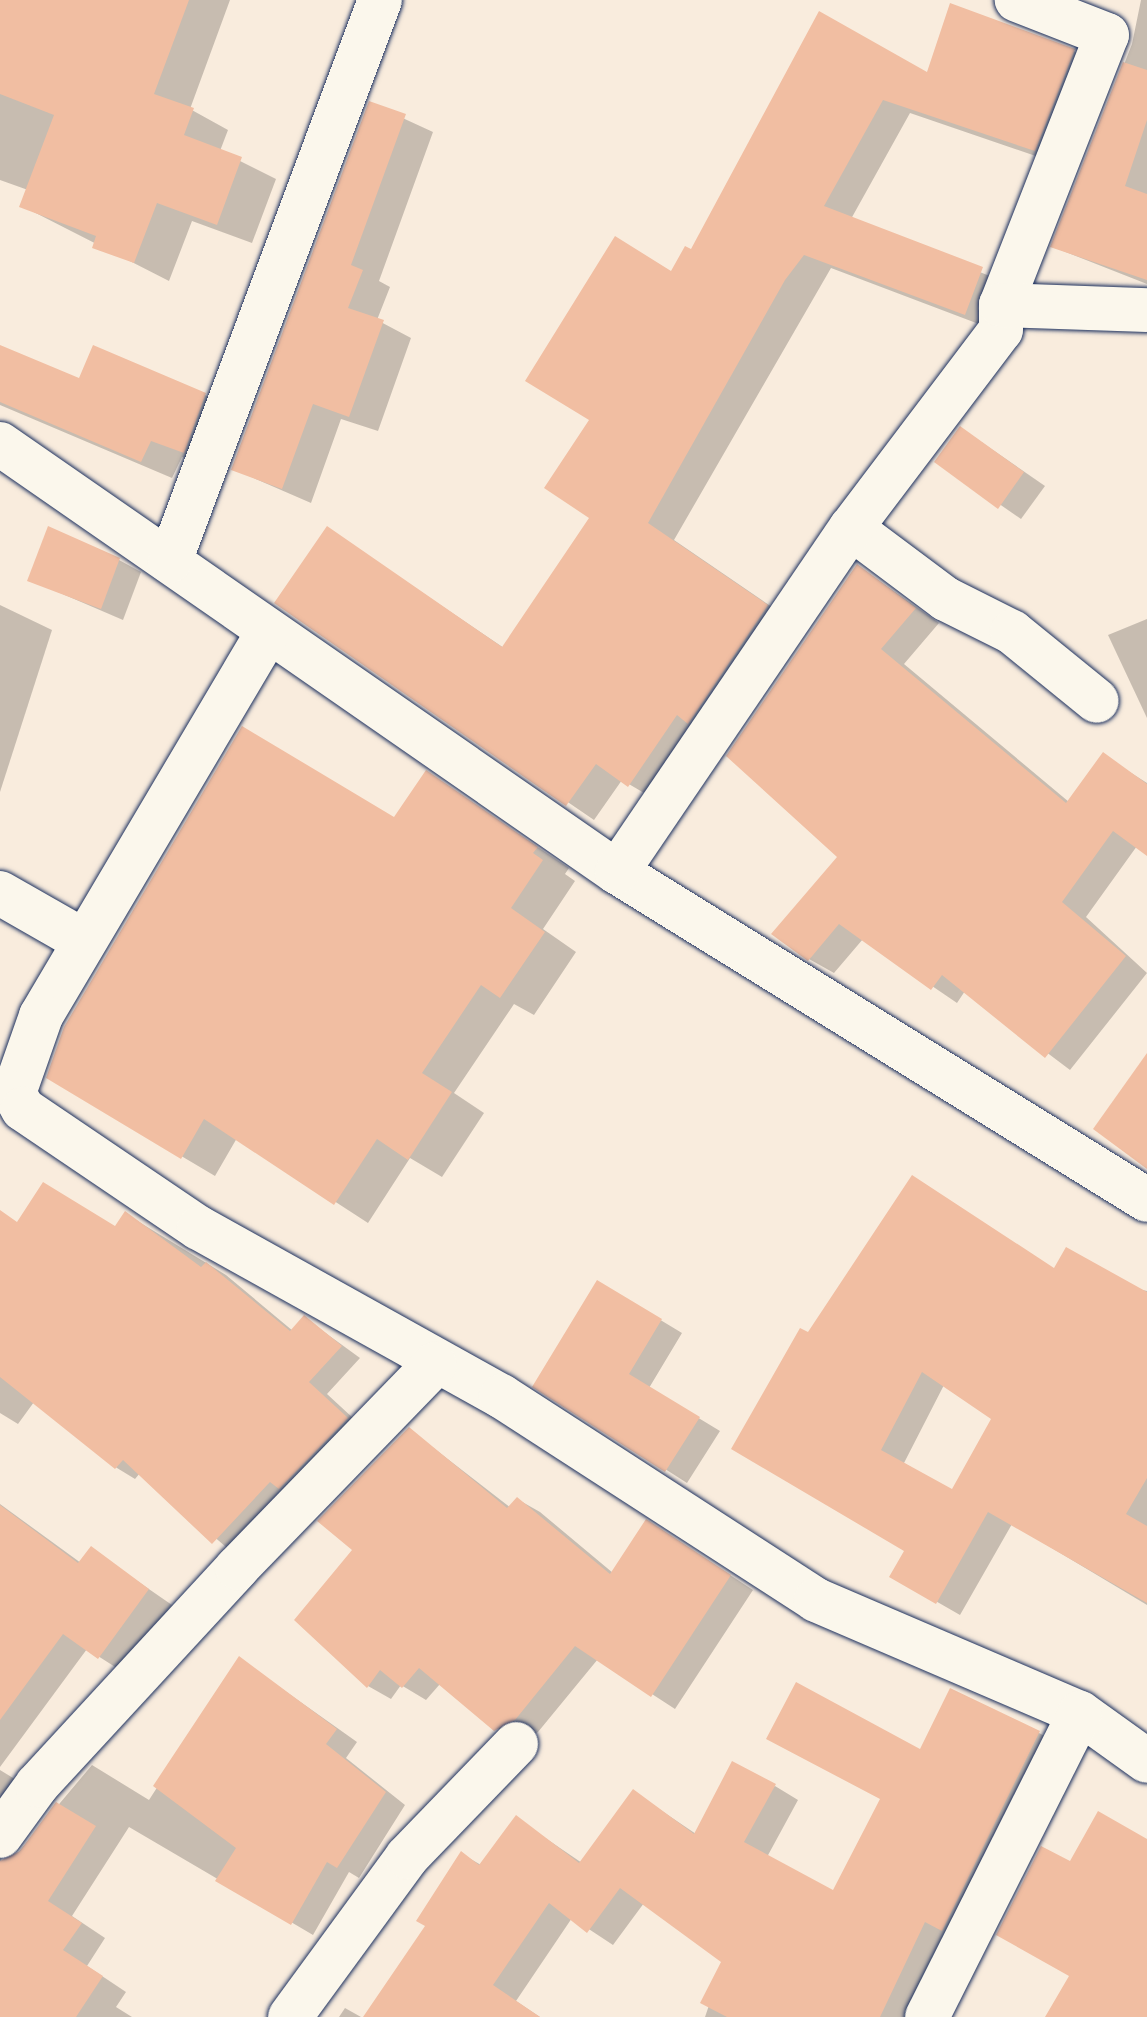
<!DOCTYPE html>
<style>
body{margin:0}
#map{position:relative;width:1147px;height:2017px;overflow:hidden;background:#f9ecdd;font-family:"Patrick Hand",sans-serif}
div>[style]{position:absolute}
.shadow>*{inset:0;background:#0003}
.building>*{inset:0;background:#f1bea2}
.roads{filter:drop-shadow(0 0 2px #1b2f5e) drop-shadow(0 0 2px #1b2f5e)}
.minor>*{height:44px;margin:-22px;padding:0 22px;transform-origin:22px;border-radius:22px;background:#fbf7ec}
span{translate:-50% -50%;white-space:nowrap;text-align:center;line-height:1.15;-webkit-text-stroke:8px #fbf7ec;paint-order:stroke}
</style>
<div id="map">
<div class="shadow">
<div style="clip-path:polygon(0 0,230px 0,190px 109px,228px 130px,220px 151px,276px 179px,252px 243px,192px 221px,169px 281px,22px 206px,28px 190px,0 180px)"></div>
<div style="clip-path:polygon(1141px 0,1147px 0,1147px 284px,1053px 247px,1132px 44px)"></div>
<div style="clip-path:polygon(820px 14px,928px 75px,1074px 51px,1100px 66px,1062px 165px,910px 113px,851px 219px,1009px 284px,992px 329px,831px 268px,674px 540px,794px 622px,656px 800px,622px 780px,594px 820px,277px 603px,328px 529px,504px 648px,592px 518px,678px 278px)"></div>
<div style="clip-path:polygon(370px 103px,433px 132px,379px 281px,390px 287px,377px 320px,411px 338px,378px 431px,341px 419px,311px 503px,233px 469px)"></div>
<div style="clip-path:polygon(0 347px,80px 381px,205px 395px,236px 412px,215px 469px,182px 457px,172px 478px,0 405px)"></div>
<div style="clip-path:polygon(961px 428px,1045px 486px,1021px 519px,937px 461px)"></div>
<div style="clip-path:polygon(119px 560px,141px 572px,123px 620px,30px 580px)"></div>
<div style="clip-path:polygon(858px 566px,939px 623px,904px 664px,1069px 802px,1103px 755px,1147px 783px,1147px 853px,1137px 846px,1086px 917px,1147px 973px,1070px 1070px,965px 991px,957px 1003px,863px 939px,834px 973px,809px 959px,839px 857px)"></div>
<div style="clip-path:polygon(0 605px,52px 630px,0 792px)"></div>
<div style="clip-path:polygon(1147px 619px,1147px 718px,1108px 635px)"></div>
<div style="clip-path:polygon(427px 773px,569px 868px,565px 874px,575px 881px,543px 929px,576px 952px,534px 1015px,514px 1004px,454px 1093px,484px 1113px,442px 1177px,410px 1158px,368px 1223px,237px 1138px,215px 1176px,48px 1077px,395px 819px)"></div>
<div style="clip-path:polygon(126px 1214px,226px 1275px,293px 1331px,305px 1318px,360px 1358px,327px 1394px,366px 1430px,233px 1553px,140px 1473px,135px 1479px,117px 1468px,34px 1402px,18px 1424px,0 1413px,0 1223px,116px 1228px)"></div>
<div style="clip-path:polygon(evenodd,1055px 1269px,1147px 1291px,1147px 1605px,1012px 1524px,960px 1615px,892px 1576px,907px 1550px,808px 1335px,1055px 1269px,944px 1385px,994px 1419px,952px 1492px,904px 1463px,944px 1385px)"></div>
<div style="clip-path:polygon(619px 1295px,682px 1333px,649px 1388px,720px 1431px,687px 1483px,535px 1386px)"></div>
<div style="clip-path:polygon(409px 1429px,511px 1508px,517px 1499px,540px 1512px,613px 1573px,669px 1535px,753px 1590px,675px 1709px,598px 1659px,538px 1732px,518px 1743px,440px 1684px,426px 1700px,401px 1685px,391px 1699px,368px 1686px,355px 1550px)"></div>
<div style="clip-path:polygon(0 1504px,81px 1563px,91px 1549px,172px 1605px,123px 1672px,87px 1649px,0 1767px)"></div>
<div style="clip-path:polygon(240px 1659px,357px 1742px,346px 1758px,405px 1805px,359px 1878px,349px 1872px,313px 1935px,129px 1827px,72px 1916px,105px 1938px,87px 1966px,126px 1992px,116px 2007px,132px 2017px,0 2017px,0 1770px,36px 1792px,4px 1836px,1px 1862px,12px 1860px,92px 1765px,149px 1800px)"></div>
<div style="clip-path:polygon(1039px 1733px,1063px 1746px,910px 2017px,705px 2017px,724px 1961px,644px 1903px,613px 1945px,572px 1918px,516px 2001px,540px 2017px,366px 2017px,427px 1926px,462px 1854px,481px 1865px,516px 1818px,582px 1863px,634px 1792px,696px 1834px,775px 1786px,798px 1800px,767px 1857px,834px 1893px,921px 1752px)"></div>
<div style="clip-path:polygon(345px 2008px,361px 2017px,339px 2017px)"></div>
</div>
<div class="building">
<div style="clip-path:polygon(0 0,189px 0,154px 94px,194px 108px,184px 135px,242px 157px,217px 225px,157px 203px,134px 263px,92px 248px,96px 236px,19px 207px,54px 115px,0 94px)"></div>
<div style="clip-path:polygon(950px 3px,1075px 49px,1035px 151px,883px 100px,824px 206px,983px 267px,965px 315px,804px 255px,785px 280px,648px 523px,768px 605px,688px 724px,677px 715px,628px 787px,596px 764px,566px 806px,274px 603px,327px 526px,502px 647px,589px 518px,544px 488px,589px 420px,525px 381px,615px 236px,671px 271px,685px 246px,691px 249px,819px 11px,927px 72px)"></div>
<div style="clip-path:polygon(1123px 62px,1147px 70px,1147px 120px,1125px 186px,1147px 194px,1147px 280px,1050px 247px)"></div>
<div style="clip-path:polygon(369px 101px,406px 114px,351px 265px,363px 270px,348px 308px,384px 320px,349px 417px,313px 404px,282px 489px,231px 470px)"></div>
<div style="clip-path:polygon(0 345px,79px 378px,93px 345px,206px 393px,184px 453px,151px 441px,141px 462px,0 402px)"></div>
<div style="clip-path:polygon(960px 426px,1024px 472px,998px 509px,934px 462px)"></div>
<div style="clip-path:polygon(48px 526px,120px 558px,101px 609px,27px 581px)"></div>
<div style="clip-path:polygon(857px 564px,916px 608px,881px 649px,1066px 803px,1103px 752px,1147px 784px,1147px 856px,1113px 831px,1062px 902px,1126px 956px,1045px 1058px,942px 975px,931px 990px,839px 924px,808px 961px,771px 934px,837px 857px,726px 756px)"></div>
<div style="clip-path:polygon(242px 726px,394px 817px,426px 770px,538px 847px,533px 853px,543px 860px,511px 908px,545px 932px,500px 998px,481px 985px,422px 1073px,452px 1092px,408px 1160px,377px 1139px,334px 1205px,204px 1119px,181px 1159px,46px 1078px,64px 1027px)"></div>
<div style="clip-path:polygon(1147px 1053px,1147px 1169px,1093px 1129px)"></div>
<div style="clip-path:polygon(evenodd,912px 1175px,1054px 1268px,1066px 1247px,1147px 1292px,1147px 1478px,1126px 1514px,1147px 1526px,1147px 1603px,988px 1512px,936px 1604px,889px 1577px,904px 1551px,731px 1449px,800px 1328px,808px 1332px,912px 1175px,922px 1372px,991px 1419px,952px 1489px,881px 1450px,922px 1372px)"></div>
<div style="clip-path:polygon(43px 1182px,115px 1226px,125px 1211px,201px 1267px,206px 1262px,290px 1331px,304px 1315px,342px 1346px,309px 1382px,348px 1418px,279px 1489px,270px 1482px,212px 1544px,123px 1460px,115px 1469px,0 1377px,0 1210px,17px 1222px)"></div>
<div style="clip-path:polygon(597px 1280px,662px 1319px,629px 1374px,700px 1417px,665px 1472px,532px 1387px)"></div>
<div style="clip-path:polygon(409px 1427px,507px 1508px,517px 1497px,610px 1574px,646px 1519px,731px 1575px,651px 1697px,575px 1646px,515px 1720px,494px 1731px,419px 1668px,402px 1688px,380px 1670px,367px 1688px,294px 1620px,352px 1550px,317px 1521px)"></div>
<div style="clip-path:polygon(0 1505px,78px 1563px,91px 1546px,149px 1589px,98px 1659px,63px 1634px,0 1720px)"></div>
<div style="clip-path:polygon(239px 1656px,337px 1729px,326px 1744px,386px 1792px,337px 1868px,327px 1862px,291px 1925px,215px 1881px,236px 1848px,153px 1786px)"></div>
<div style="clip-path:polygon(796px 1682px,920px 1749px,950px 1688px,1040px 1731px,942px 1931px,925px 1922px,880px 2017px,727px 2017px,700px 2003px,721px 1962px,620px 1888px,587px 1933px,549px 1903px,493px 1985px,540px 2017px,363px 2017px,425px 1926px,416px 1921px,461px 1851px,479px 1865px,516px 1815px,579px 1863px,633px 1789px,694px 1834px,732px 1761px,776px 1784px,744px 1842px,833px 1890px,880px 1799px,766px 1739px)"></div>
<div style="clip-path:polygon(56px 1802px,96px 1826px,48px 1901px,82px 1923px,63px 1950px,103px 1976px,76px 2017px,0 2017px,0 1861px,20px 1851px)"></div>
<div style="clip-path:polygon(1098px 1811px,1147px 1839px,1147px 2017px,1045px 2017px,1069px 1976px,996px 1935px,1041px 1846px,1070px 1861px)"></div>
</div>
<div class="roads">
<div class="minor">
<div style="left:1001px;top:305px;width:290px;rotate:-68.6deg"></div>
<div style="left:1107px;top:35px;width:97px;rotate:-158.7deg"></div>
<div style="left:0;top:444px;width:751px;rotate:34.75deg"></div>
<div style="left:617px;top:872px;width:623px;rotate:31.75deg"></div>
<div style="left:851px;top:528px;width:119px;rotate:36.8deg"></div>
<div style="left:946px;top:599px;width:74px;rotate:26.6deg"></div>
<div style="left:1012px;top:632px;width:109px;rotate:39.1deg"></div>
<div style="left:170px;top:561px;width:599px;rotate:-69.48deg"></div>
<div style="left:268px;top:632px;width:446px;rotate:120.6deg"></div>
<div style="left:41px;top:1016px;width:82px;rotate:109.3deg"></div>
<div style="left:14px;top:1093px;width:18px;rotate:61deg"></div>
<div style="left:23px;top:1109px;width:212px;rotate:34.1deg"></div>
<div style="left:199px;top:1228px;width:346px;rotate:29.1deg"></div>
<div style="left:501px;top:1396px;width:375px;rotate:32.9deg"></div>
<div style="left:816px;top:1600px;width:287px;rotate:23.2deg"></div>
<div style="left:1080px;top:1713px;width:82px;rotate:35.6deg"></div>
<div style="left:617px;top:872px;width:416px;rotate:-55.8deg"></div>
<div style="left:851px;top:528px;width:248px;rotate:-52.9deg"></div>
<div style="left:1001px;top:330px;width:25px;rotate:-90deg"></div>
<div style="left:1001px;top:305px;width:146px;rotate:2deg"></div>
<div style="left:0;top:893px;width:95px;rotate:29.8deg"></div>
<div style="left:0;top:1836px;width:63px;rotate:-54deg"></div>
<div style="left:37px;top:1785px;width:295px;rotate:-47.3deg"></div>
<div style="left:237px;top:1568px;width:284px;rotate:-45.9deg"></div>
<div style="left:290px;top:2017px;width:198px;rotate:-53.8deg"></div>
<div style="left:407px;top:1857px;width:157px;rotate:-46deg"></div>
<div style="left:927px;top:2017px;width:340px;rotate:-63.3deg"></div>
</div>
</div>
</div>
